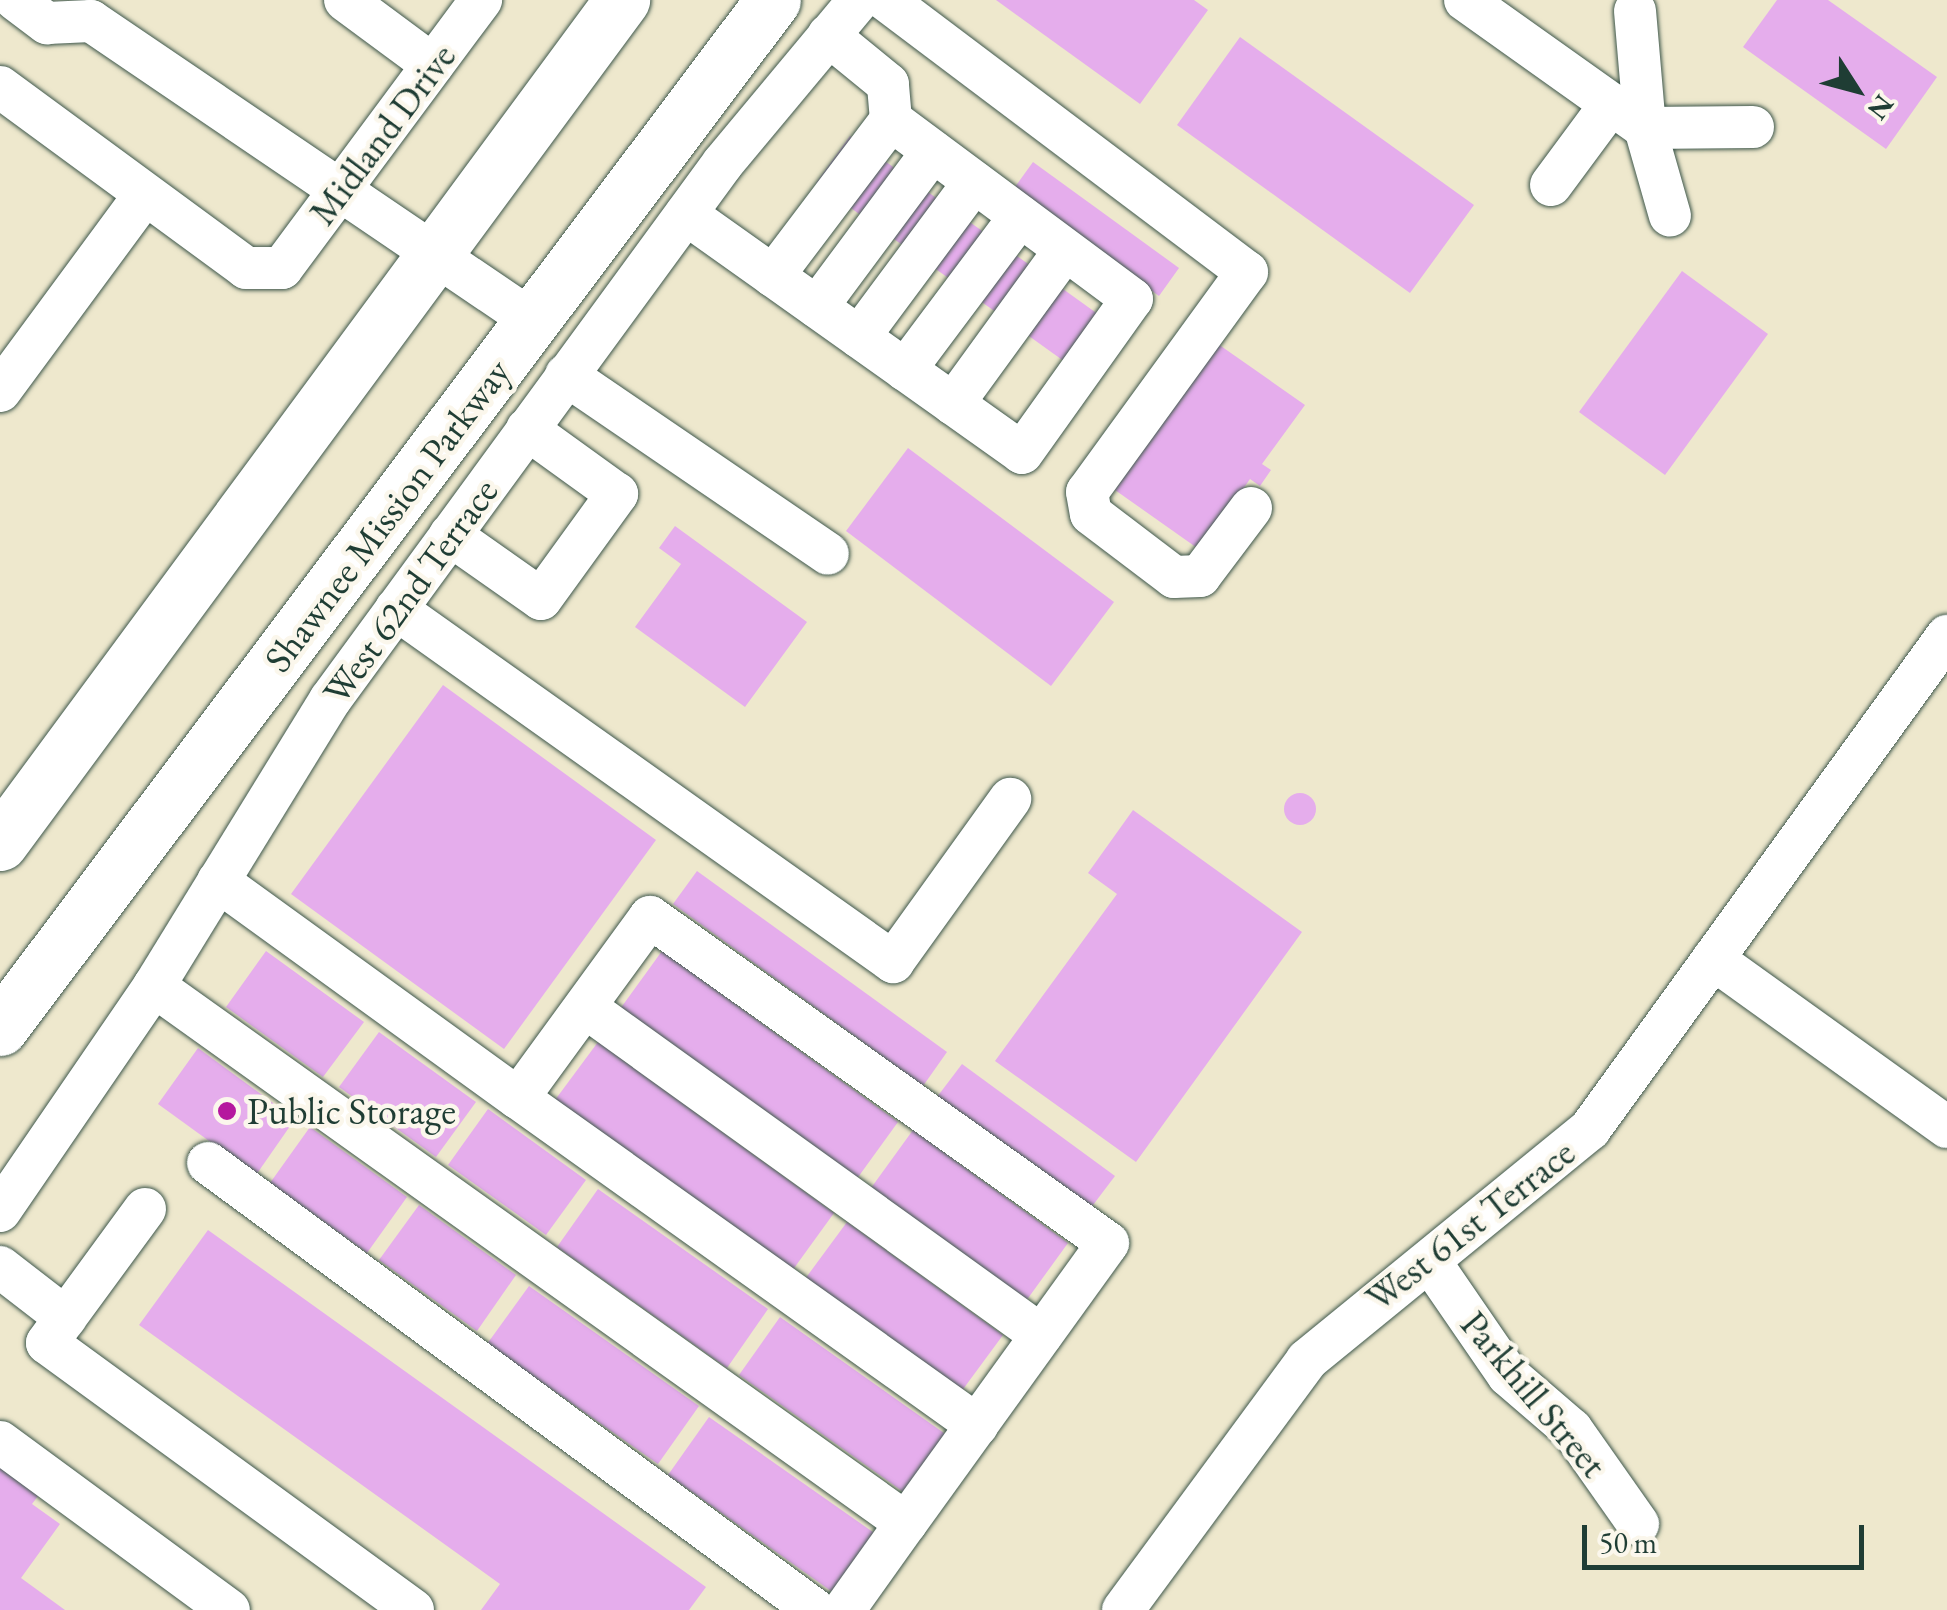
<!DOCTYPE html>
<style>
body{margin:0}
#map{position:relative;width:1947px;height:1610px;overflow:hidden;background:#eee8cd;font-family:"EB Garamond",serif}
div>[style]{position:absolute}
.building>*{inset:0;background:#e5adec}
.round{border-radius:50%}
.roads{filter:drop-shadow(0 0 2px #3e574b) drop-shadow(0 0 2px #3e574b)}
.minor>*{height:42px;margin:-21px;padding:0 21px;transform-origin:21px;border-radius:21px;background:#fff}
.highway>*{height:55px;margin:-27.5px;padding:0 27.5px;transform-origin:27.5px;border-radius:27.5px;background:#fff}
.dots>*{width:28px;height:28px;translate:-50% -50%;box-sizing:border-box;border:5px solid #fbf7ec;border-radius:50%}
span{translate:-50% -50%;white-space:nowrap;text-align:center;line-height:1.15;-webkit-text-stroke:9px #fbf7ec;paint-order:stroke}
.street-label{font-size:38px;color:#1f3d34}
.poi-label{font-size:38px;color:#1f3d34}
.left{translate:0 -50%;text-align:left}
.north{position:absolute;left:1807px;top:40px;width:100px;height:100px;-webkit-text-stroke:8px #fbf7ec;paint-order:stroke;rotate:126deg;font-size:28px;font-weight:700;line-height:40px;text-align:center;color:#1f3d34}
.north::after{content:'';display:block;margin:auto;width:35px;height:45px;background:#1f3d34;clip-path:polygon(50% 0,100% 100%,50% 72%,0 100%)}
.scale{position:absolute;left:1582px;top:1525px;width:282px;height:45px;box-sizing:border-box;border:5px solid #1f3d34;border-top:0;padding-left:12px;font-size:30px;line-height:35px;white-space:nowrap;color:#1f3d34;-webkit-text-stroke:8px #fbf7ec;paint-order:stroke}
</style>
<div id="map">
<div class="building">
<div style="clip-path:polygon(996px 0,1194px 0,1208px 10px,1140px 104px)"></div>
<div style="clip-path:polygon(1777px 0,1828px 0,1937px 77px,1886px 149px,1743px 47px)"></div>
<div style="clip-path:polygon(1240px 37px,1474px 205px,1410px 293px,1177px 125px)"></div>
<div style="clip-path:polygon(850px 136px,1127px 335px,1093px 382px,816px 183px)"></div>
<div style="clip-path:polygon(1033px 162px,1179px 268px,1159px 296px,1012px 191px)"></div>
<div style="clip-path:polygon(1682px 271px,1768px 334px,1665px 475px,1579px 412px)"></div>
<div style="clip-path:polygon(1218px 344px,1305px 405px,1262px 464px,1271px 470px,1260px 486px,1250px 479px,1200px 550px,1115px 490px)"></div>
<div style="clip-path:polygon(908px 448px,1114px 602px,1051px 686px,846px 531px)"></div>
<div style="clip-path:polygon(675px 526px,807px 622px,745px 707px,635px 627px,681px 564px,659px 548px)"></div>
<div style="clip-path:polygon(443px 685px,656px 840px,504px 1049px,291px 894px)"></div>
<div class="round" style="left:1284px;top:793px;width:32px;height:32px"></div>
<div style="clip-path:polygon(1133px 810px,1302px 932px,1136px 1162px,995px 1061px,1117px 894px,1088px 873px)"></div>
<div style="clip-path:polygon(697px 871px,947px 1052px,923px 1086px,673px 904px)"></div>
<div style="clip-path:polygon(266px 951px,364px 1022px,323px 1077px,226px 1007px)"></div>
<div style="clip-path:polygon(662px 951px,898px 1122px,856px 1180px,620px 1009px)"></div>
<div style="clip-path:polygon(379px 1032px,476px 1102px,436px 1157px,339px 1087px)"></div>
<div style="clip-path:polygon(598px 1042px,834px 1213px,792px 1271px,555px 1100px)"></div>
<div style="clip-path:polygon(198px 1048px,295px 1119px,256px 1175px,158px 1104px)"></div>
<div style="clip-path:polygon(962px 1064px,1115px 1176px,1090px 1209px,937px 1097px)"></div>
<div style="clip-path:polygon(488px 1109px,586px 1180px,546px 1235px,448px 1165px)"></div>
<div style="clip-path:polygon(310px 1127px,407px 1197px,367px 1253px,270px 1183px)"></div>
<div style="clip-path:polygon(913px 1130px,1068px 1243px,1026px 1301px,871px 1188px)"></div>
<div style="clip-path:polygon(598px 1189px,768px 1309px,727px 1368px,557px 1247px)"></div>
<div style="clip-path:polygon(419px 1205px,516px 1275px,477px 1331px,379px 1260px)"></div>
<div style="clip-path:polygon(847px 1222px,1003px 1335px,961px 1392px,805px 1279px)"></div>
<div style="clip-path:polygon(208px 1230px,706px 1587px,689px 1610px,481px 1610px,500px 1584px,139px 1325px)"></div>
<div style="clip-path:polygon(529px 1286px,699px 1406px,658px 1464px,487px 1344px)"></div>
<div style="clip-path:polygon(780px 1317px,951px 1438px,909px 1496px,739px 1375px)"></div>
<div style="clip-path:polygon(709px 1417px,880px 1537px,838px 1596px,668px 1475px)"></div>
<div style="clip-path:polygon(0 1463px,41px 1492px,32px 1504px,60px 1524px,21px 1578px,65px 1610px,0 1610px)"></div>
</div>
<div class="roads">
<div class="minor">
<div style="left:16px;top:0;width:39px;rotate:37deg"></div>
<div style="left:47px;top:23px;width:44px;rotate:-2.6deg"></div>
<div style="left:91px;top:21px;width:534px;rotate:34.17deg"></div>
<div style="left:345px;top:0;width:109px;rotate:36.5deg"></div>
<div style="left:886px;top:0;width:452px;rotate:37deg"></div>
<div style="left:1247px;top:272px;width:272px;rotate:126deg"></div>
<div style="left:1087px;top:492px;width:22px;rotate:80deg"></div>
<div style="left:1091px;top:514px;width:104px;rotate:37.2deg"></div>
<div style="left:1174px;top:577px;width:26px;rotate:-2deg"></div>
<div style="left:1200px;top:576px;width:85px;rotate:-53.1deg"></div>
<div style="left:1465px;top:0;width:221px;rotate:35.4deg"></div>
<div style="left:1635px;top:11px;width:117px;rotate:85.1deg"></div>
<div style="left:1645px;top:128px;width:91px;rotate:74.1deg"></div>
<div style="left:0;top:87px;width:305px;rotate:36.3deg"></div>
<div style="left:246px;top:268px;width:36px"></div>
<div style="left:282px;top:268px;width:334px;rotate:-53.4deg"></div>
<div style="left:1645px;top:128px;width:108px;rotate:-0.5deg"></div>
<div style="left:1551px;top:185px;width:101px;rotate:-53.5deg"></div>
<div style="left:686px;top:214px;width:412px;rotate:35.4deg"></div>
<div style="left:1022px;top:453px;width:189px;rotate:-54.5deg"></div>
<div style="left:1132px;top:299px;width:300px;rotate:-143.4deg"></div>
<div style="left:891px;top:120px;width:36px;rotate:-95deg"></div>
<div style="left:888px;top:84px;width:77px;rotate:-140.8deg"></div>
<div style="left:773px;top:276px;width:196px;rotate:-52.9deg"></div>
<div style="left:817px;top:307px;width:194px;rotate:-53.4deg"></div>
<div style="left:859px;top:337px;width:193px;rotate:-53.4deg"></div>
<div style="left:905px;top:370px;width:192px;rotate:-53.2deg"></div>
<div style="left:566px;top:375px;width:317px;rotate:34.3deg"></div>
<div style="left:0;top:391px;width:241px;rotate:-53.6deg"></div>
<div style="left:953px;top:404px;width:190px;rotate:-54deg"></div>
<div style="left:450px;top:535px;width:111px;rotate:35.1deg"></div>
<div style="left:541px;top:599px;width:130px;rotate:-54.1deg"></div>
<div style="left:617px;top:494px;width:111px;rotate:-144.2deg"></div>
<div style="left:396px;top:609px;width:610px;rotate:35.38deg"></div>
<div style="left:893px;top:962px;width:201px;rotate:-54.3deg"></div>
<div style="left:218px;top:881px;width:370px;rotate:35.9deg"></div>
<div style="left:518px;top:1098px;width:224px;rotate:-53.9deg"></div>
<div style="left:650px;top:917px;width:562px;rotate:35.44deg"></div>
<div style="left:1108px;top:1243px;width:345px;rotate:125.8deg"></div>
<div style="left:1713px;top:959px;width:288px;rotate:35.7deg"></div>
<div style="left:154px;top:986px;width:924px;rotate:35.53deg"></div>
<div style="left:906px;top:1523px;width:107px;rotate:125.5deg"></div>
<div style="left:585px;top:1007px;width:562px;rotate:35.73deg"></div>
<div style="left:518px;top:1098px;width:564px;rotate:35.47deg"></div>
<div style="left:208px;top:1163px;width:754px;rotate:36.37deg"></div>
<div style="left:145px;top:1209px;width:166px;rotate:126.2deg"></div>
<div style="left:47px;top:1343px;width:453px;rotate:36.1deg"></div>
<div style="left:0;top:1211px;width:273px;rotate:-55.6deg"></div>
<div style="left:154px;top:986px;width:336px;rotate:-58.4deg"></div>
<div style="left:330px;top:700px;width:665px;rotate:-53.8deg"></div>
<div style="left:723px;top:163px;width:212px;rotate:-50.2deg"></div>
<div style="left:1431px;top:1263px;width:136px;rotate:55.5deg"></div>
<div style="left:1508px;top:1375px;width:84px;rotate:40.7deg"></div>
<div style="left:1572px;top:1430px;width:115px;rotate:54.9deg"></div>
<div style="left:0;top:1267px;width:83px;rotate:37.7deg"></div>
<div style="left:0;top:1442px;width:284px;rotate:36.3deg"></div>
<div style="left:1123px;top:1610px;width:310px;rotate:-53.6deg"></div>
<div style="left:1307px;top:1360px;width:365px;rotate:-39.2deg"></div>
<div style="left:1590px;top:1129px;width:609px;rotate:-54.09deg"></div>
</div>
<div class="highway">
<div style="left:0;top:843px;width:1048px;rotate:-53.58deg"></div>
<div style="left:0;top:1028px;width:1286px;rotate:-53.06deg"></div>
</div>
</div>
<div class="dots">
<div style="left:227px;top:1111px;background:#b5179e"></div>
</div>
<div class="street-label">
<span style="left:382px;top:134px;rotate:-53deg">Midland Drive</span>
<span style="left:387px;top:515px;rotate:-53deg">Shawnee Mission Parkway</span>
<span style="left:410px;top:591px;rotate:-54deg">West 62nd Terrace</span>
<span style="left:1470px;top:1225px;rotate:-38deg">West 61st Terrace</span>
<span style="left:1534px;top:1394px;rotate:50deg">Parkhill Street</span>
</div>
<div class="poi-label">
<span class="left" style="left:247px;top:1111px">Public Storage</span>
</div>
<div class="north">N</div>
<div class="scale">50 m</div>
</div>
